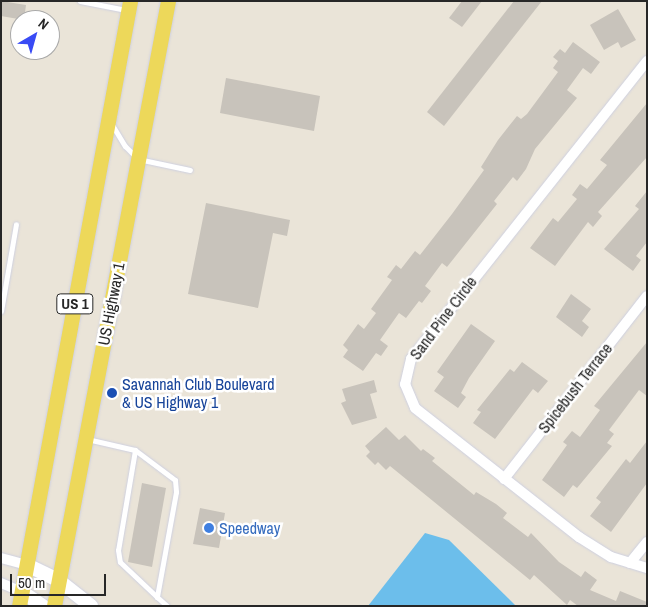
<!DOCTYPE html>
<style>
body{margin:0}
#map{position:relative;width:648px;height:607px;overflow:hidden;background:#eae4d8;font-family:"Archivo Narrow",sans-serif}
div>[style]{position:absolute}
.water>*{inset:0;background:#6cbeeb}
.building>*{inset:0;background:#c8c3bb}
.roads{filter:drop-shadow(0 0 1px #ced0e0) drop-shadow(0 0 1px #ced0e0)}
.lane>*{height:5px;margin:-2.5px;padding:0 2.5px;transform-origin:2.5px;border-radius:2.5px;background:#fff}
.street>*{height:10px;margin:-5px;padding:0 5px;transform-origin:5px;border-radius:5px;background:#fff}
.secondary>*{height:14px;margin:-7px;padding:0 7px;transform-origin:7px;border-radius:7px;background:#fff}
.primary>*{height:15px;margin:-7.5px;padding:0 7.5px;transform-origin:7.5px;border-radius:7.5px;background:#edd85a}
.dots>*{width:14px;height:14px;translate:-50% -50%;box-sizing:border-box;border:2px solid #fff;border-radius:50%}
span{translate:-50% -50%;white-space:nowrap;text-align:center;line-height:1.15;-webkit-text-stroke:5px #fff;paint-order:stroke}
.shield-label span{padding:1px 4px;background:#fff;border:1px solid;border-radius:4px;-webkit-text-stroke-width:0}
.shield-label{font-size:15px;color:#272727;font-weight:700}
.street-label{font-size:16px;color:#272727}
.transit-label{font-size:16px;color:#164399}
.left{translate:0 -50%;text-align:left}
.shop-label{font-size:16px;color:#366cbe}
.frame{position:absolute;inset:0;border:2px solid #272727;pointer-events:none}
.north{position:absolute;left:10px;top:10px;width:50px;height:50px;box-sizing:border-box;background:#fff;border:1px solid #a9a9a9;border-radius:50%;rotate:38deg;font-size:14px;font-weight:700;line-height:20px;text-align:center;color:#272727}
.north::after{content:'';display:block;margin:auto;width:18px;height:22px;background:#394bf5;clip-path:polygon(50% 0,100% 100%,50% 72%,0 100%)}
.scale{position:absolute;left:10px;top:574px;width:96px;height:22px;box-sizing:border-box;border:2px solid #272727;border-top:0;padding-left:6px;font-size:15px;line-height:18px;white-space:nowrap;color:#272727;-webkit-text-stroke:4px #fff;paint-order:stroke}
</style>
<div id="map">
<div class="water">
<div style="clip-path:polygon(425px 533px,449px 540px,516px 606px,368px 606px)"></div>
</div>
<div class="building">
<div style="clip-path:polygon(1px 1px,26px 5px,24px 20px,1px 16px)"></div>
<div style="clip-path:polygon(462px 1px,482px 1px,462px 27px,449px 18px)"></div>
<div style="clip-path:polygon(514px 1px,542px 1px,444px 126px,427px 112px)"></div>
<div style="clip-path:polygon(618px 9px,636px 40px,621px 48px,618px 42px,604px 50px,590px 25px)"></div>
<div style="clip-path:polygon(573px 42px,600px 62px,591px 74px,583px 68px,567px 90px,577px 98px,535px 149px,526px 169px,517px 181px,513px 177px,494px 201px,497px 204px,447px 267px,442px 263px,425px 286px,431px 291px,422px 303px,419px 301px,406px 318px,399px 313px,380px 340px,388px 346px,381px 356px,376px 353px,363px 371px,343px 357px,348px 350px,343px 345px,358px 324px,364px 329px,376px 313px,371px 309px,392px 280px,387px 277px,396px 265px,401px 269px,415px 251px,420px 255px,452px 214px,484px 170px,481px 167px,498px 140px,517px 116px,521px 119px,527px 114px,558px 72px,553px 68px,558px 61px,553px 57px,560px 49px,565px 53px)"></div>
<div style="clip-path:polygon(226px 78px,320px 96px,314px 131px,220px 113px)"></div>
<div style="clip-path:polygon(647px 103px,647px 157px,598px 212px,602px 216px,593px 227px,588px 222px,555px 266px,530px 248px,553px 218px,558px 222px,577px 199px,572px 195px,580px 184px,587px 189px,607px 165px,600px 160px)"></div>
<div style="clip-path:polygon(647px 191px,647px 242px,636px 256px,641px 260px,633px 271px,604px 249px,639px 209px,635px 206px)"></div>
<div style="clip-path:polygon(206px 203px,290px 220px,287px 236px,273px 233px,258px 308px,188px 294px)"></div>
<div style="clip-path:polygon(571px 294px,591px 309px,582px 321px,589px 327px,582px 337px,556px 317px)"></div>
<div style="clip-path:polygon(471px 324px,495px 341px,469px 378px,461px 393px,466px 397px,458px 408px,434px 391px,444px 377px,437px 372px)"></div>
<div style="clip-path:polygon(647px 342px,647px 396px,639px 390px,609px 430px,614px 434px,607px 443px,612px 446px,577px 488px,573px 485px,564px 497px,542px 480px,567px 445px,563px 442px,572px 431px,580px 437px,600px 410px,594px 406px)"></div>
<div style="clip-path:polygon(522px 362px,548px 381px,538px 393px,533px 389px,495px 439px,473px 423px,481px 412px,477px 410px,510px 369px,514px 372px)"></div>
<div style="clip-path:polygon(374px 380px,377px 392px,370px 394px,377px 418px,352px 425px,341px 403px,346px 401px,342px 389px)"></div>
<div style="clip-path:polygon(386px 427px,399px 440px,405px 435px,421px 451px,423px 449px,435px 458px,432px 461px,474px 495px,476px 492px,496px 504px,507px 513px,503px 518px,528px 537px,531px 533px,559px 562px,581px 577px,585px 571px,597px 580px,590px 590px,616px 601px,620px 591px,647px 602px,647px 606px,578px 606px,570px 600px,567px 605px,534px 575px,530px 580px,390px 466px,386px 470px,378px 462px,375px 465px,366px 456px,370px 452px,365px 446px)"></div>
<div style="clip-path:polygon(647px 441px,647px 483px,611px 532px,590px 516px,601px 502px,596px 498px,626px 459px,630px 463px)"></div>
<div style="clip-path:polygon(142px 483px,166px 488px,152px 567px,128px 562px)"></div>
<div style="clip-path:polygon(200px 508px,225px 513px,219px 548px,193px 544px)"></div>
</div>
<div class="roads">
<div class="lane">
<div style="left:80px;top:1px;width:47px;rotate:11.1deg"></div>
<div style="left:111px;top:123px;width:27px;rotate:59deg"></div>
<div style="left:125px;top:146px;width:18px;rotate:45deg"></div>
<div style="left:138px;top:159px;width:53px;rotate:11.9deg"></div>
<div style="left:1px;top:311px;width:88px;rotate:-80.2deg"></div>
<div style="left:87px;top:439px;width:49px;rotate:12.9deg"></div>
<div style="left:135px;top:450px;width:50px;rotate:36.9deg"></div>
<div style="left:175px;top:480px;width:12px;rotate:85deg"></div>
<div style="left:176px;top:492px;width:107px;rotate:100.3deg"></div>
<div style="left:157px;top:597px;width:13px;rotate:42deg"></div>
<div style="left:135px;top:450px;width:101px;rotate:99.6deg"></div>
<div style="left:118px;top:550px;width:12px;rotate:81deg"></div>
<div style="left:120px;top:562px;width:51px;rotate:43.4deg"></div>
</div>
<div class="street">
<div style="left:647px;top:61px;width:380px;rotate:128.4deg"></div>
<div style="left:411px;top:359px;width:26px;rotate:103deg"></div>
<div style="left:405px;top:384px;width:26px;rotate:67deg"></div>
<div style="left:415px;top:408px;width:209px;rotate:38.2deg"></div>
<div style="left:579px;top:537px;width:38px;rotate:32deg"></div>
<div style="left:611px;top:557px;width:38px;rotate:17deg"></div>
<div style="left:504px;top:479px;width:232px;rotate:-52deg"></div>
<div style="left:1px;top:558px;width:27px;rotate:15deg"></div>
<div style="left:630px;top:563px;width:27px;rotate:-51deg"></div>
<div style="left:1px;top:583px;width:23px;rotate:23deg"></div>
</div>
<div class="secondary">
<div style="left:27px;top:565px;width:34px;rotate:26deg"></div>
<div style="left:58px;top:580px;width:42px;rotate:38.2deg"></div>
<div style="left:22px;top:592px;width:25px;rotate:34deg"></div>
</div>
<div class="primary">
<div style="left:19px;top:606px;width:615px;rotate:-79.6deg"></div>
<div style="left:54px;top:606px;width:616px;rotate:-79.33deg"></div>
</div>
</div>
<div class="dots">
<div style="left:112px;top:393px;background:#1a4fb4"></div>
<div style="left:209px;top:528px;background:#3f7fe0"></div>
</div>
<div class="shield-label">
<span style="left:75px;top:304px">US 1</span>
</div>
<div class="street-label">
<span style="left:111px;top:304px;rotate:-79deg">US Highway 1</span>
<span style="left:443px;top:318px;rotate:-53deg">Sand Pine Circle</span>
<span style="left:575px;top:388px;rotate:-52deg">Spicebush Terrace</span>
</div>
<div class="transit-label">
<span class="left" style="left:122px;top:393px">Savannah Club Boulevard<br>&amp; US Highway 1</span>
</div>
<div class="shop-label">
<span class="left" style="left:219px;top:528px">Speedway</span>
</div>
<div class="frame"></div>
<div class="north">N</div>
<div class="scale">50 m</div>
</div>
